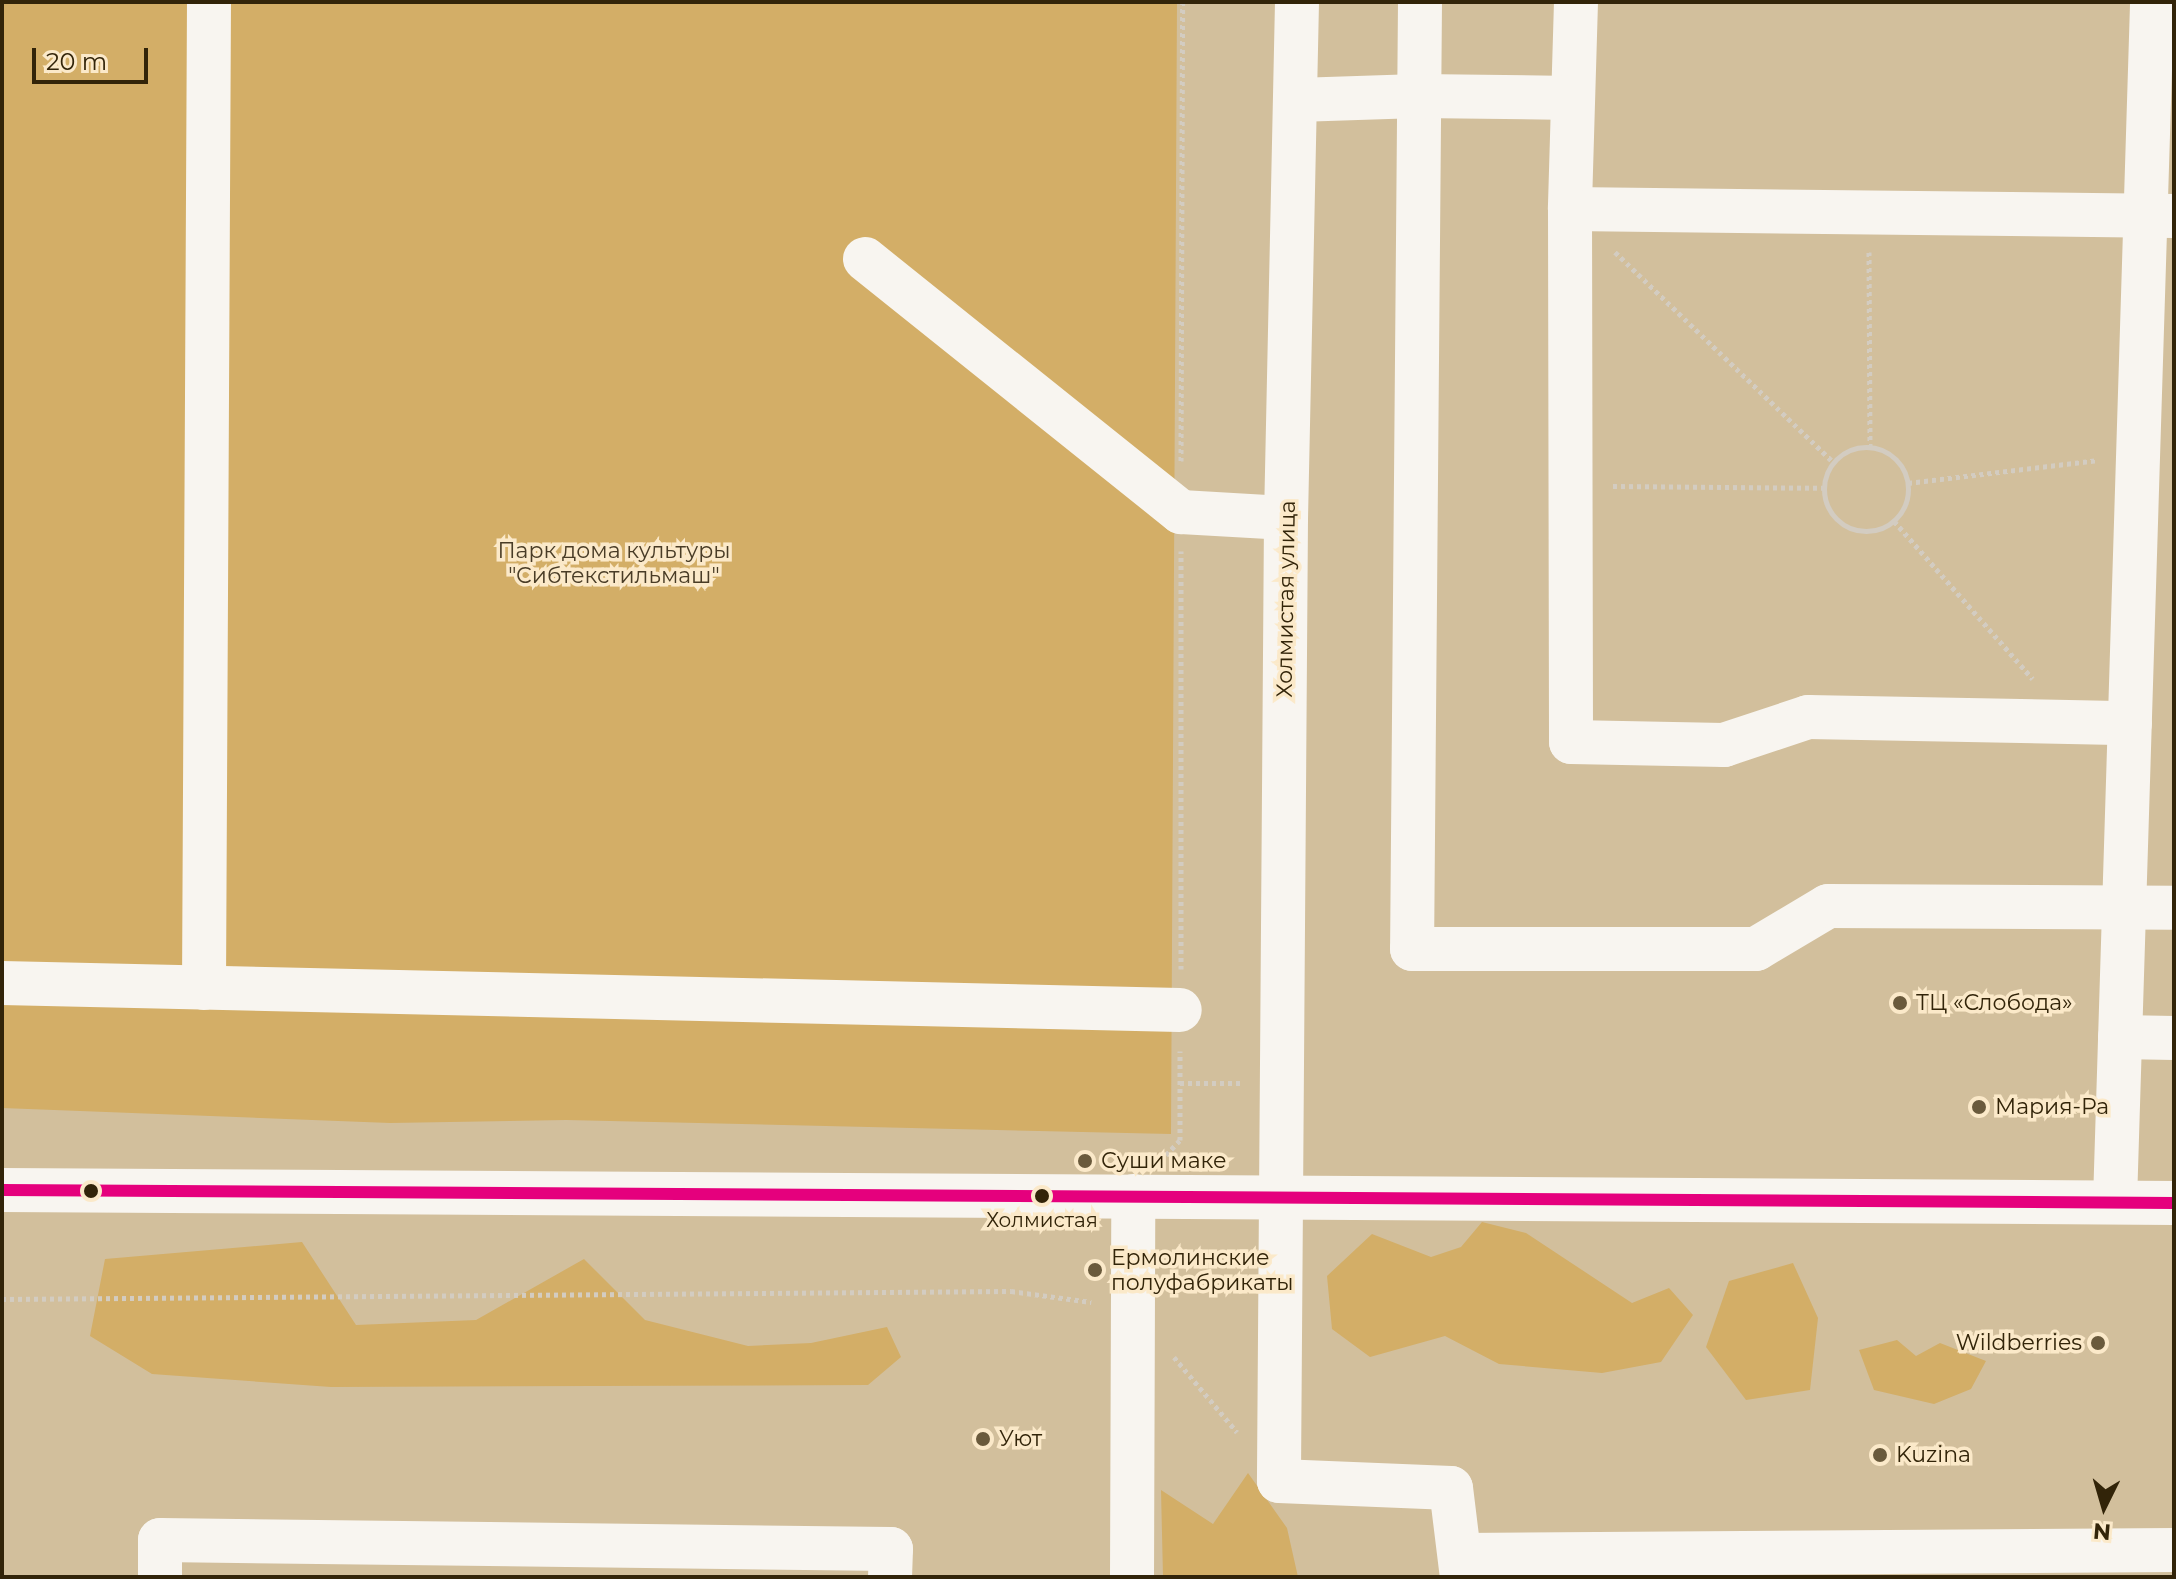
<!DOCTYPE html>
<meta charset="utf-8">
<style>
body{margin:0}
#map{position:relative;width:2176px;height:1579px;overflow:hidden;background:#d2bf9c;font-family:Montserrat,sans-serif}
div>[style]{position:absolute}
.green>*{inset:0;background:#d3ae67}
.path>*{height:5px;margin-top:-2.5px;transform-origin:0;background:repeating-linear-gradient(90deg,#d3ccc1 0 4px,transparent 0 8px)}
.path>.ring{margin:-2.5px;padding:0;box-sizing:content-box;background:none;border:5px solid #d3ccc1;border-radius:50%}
.minor>*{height:44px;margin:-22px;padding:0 22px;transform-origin:22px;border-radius:22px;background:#f8f5f0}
.bus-1>*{height:12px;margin:-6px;padding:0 6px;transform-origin:6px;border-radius:6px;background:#e5007d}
.dots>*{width:22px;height:22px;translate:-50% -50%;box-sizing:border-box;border:4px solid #fbe9c9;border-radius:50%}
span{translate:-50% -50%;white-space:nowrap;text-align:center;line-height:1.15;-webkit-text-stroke:7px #fbe9c9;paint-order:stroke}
.bus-label{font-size:20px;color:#322409}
.park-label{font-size:22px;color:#493c26}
.street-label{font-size:22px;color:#322409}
.poi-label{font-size:22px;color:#322409}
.left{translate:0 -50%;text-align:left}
.right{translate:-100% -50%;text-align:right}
.frame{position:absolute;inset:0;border:4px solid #322409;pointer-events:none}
.north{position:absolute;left:2064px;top:1467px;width:80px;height:80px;-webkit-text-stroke:6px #fbe9c9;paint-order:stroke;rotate:185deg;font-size:22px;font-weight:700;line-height:32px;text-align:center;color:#322409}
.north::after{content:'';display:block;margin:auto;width:28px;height:36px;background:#322409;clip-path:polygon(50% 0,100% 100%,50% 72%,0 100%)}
.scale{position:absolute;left:32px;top:48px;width:116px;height:36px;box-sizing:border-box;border:4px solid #322409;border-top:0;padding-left:10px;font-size:24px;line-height:28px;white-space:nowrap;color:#322409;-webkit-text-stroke:6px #fbe9c9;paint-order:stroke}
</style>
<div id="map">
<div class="green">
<div style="clip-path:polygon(2px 2px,1177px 2px,1171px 1134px,566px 1120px,390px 1123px,2px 1108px)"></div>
<div style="clip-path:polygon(1482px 1222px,1526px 1233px,1632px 1303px,1669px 1288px,1693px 1315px,1661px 1362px,1602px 1373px,1499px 1364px,1445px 1336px,1370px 1357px,1332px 1329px,1327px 1276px,1372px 1234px,1431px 1257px,1461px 1247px)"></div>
<div style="clip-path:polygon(302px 1242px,356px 1325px,476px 1320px,584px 1259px,645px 1320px,748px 1346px,811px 1343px,887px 1327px,901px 1357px,868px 1385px,331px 1387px,152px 1374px,90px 1336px,105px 1259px)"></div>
<div style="clip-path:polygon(1793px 1263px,1818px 1318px,1810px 1390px,1746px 1400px,1706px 1347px,1729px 1281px)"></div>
<div style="clip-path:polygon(1897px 1340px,1916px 1356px,1940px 1343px,1986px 1361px,1971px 1389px,1934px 1404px,1874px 1390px,1859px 1350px)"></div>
<div style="clip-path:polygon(1248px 1473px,1287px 1528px,1298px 1577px,1163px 1577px,1161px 1490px,1213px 1524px)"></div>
</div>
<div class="path">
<div style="left:1615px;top:252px;width:303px;rotate:43.9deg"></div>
<div style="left:1869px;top:252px;width:195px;rotate:89.7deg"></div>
<div class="ring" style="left:1824px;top:447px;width:79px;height:79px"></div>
<div style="left:1181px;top:461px;width:459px;rotate:-89.8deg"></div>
<div style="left:1908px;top:483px;width:190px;rotate:-6.9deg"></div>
<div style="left:1613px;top:486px;width:211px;rotate:0.5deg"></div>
<div style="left:1894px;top:521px;width:210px;rotate:48.7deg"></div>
<div style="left:1181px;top:969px;width:418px;rotate:-90deg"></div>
<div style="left:1180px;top:1083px;width:62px"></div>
<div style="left:1166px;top:1155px;width:21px;rotate:-47deg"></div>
<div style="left:1180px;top:1140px;width:89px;rotate:-90deg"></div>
<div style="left:2px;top:1299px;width:1009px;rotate:-0.45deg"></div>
<div style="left:1011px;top:1291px;width:81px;rotate:7.8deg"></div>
<div style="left:1174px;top:1357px;width:98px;rotate:50deg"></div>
</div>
<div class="minor">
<div style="left:1297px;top:2px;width:516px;rotate:91.22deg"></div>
<div style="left:1286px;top:518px;width:963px;rotate:90.42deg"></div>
<div style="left:1279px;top:1481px;width:172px;rotate:2.3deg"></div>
<div style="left:1451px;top:1488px;width:90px;rotate:83deg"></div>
<div style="left:1420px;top:2px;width:947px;rotate:90.48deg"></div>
<div style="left:1412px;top:949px;width:344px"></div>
<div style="left:1756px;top:949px;width:84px;rotate:-30.8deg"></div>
<div style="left:1828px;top:906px;width:346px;rotate:0.3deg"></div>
<div style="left:1576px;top:2px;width:207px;rotate:91.7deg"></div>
<div style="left:1570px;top:209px;width:604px;rotate:0.66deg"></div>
<div style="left:1297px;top:100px;width:121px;rotate:-1.9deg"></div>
<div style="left:1418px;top:96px;width:155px;rotate:0.7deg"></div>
<div style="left:1570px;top:209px;width:533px;rotate:89.89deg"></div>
<div style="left:1571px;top:742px;width:153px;rotate:1.1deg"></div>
<div style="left:1724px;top:745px;width:89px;rotate:-18.4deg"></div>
<div style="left:1808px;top:717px;width:322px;rotate:1.1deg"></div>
<div style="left:865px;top:259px;width:405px;rotate:38.7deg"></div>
<div style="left:1181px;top:512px;width:105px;rotate:3.3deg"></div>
<div style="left:2px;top:983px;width:1178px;rotate:1.31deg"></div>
<div style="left:204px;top:988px;width:986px;rotate:-89.71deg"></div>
<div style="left:2120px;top:1037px;width:54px;rotate:1.1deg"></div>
<div style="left:2px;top:1190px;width:2172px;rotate:0.34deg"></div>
<div style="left:2115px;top:1202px;width:1201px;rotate:-88.23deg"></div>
<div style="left:1462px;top:1555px;width:712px;rotate:-0.4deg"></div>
<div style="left:160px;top:1577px;width:37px;rotate:-90deg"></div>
<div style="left:160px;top:1540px;width:731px;rotate:0.71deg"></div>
<div style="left:891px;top:1549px;width:28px;rotate:92deg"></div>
<div style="left:1132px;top:1577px;width:381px;rotate:-89.8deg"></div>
</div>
<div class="bus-1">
<div style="left:2px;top:1190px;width:2172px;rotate:0.34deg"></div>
</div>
<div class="dots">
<div style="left:1900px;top:1003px;background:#6a5a3c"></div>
<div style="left:1979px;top:1107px;background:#6a5a3c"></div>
<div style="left:1085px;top:1161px;background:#6a5a3c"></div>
<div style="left:91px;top:1191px;background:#322409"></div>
<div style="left:1042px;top:1196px;background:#322409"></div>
<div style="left:1095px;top:1270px;background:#6a5a3c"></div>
<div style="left:2098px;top:1343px;background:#6a5a3c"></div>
<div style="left:983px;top:1439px;background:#6a5a3c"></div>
<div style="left:1880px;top:1455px;background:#6a5a3c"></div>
</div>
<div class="bus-label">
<span style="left:1042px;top:1220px">Холмистая</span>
</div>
<div class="park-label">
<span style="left:614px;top:563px">Парк дома культуры<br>"Сибтекстильмаш"</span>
</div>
<div class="street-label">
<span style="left:1286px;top:599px;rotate:-89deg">Холмистая улица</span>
</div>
<div class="poi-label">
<span class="left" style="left:1916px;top:1003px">ТЦ «Слобода»</span>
<span class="left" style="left:1995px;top:1107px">Мария-Ра</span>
<span class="left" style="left:1101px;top:1161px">Суши маке</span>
<span class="left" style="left:1111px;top:1270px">Ермолинские<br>полуфабрикаты</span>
<span class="right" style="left:2082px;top:1343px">Wildberries</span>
<span class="left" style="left:999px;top:1439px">Уют</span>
<span class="left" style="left:1896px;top:1455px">Kuzina</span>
</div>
<div class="frame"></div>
<div class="north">N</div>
<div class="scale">20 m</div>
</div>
